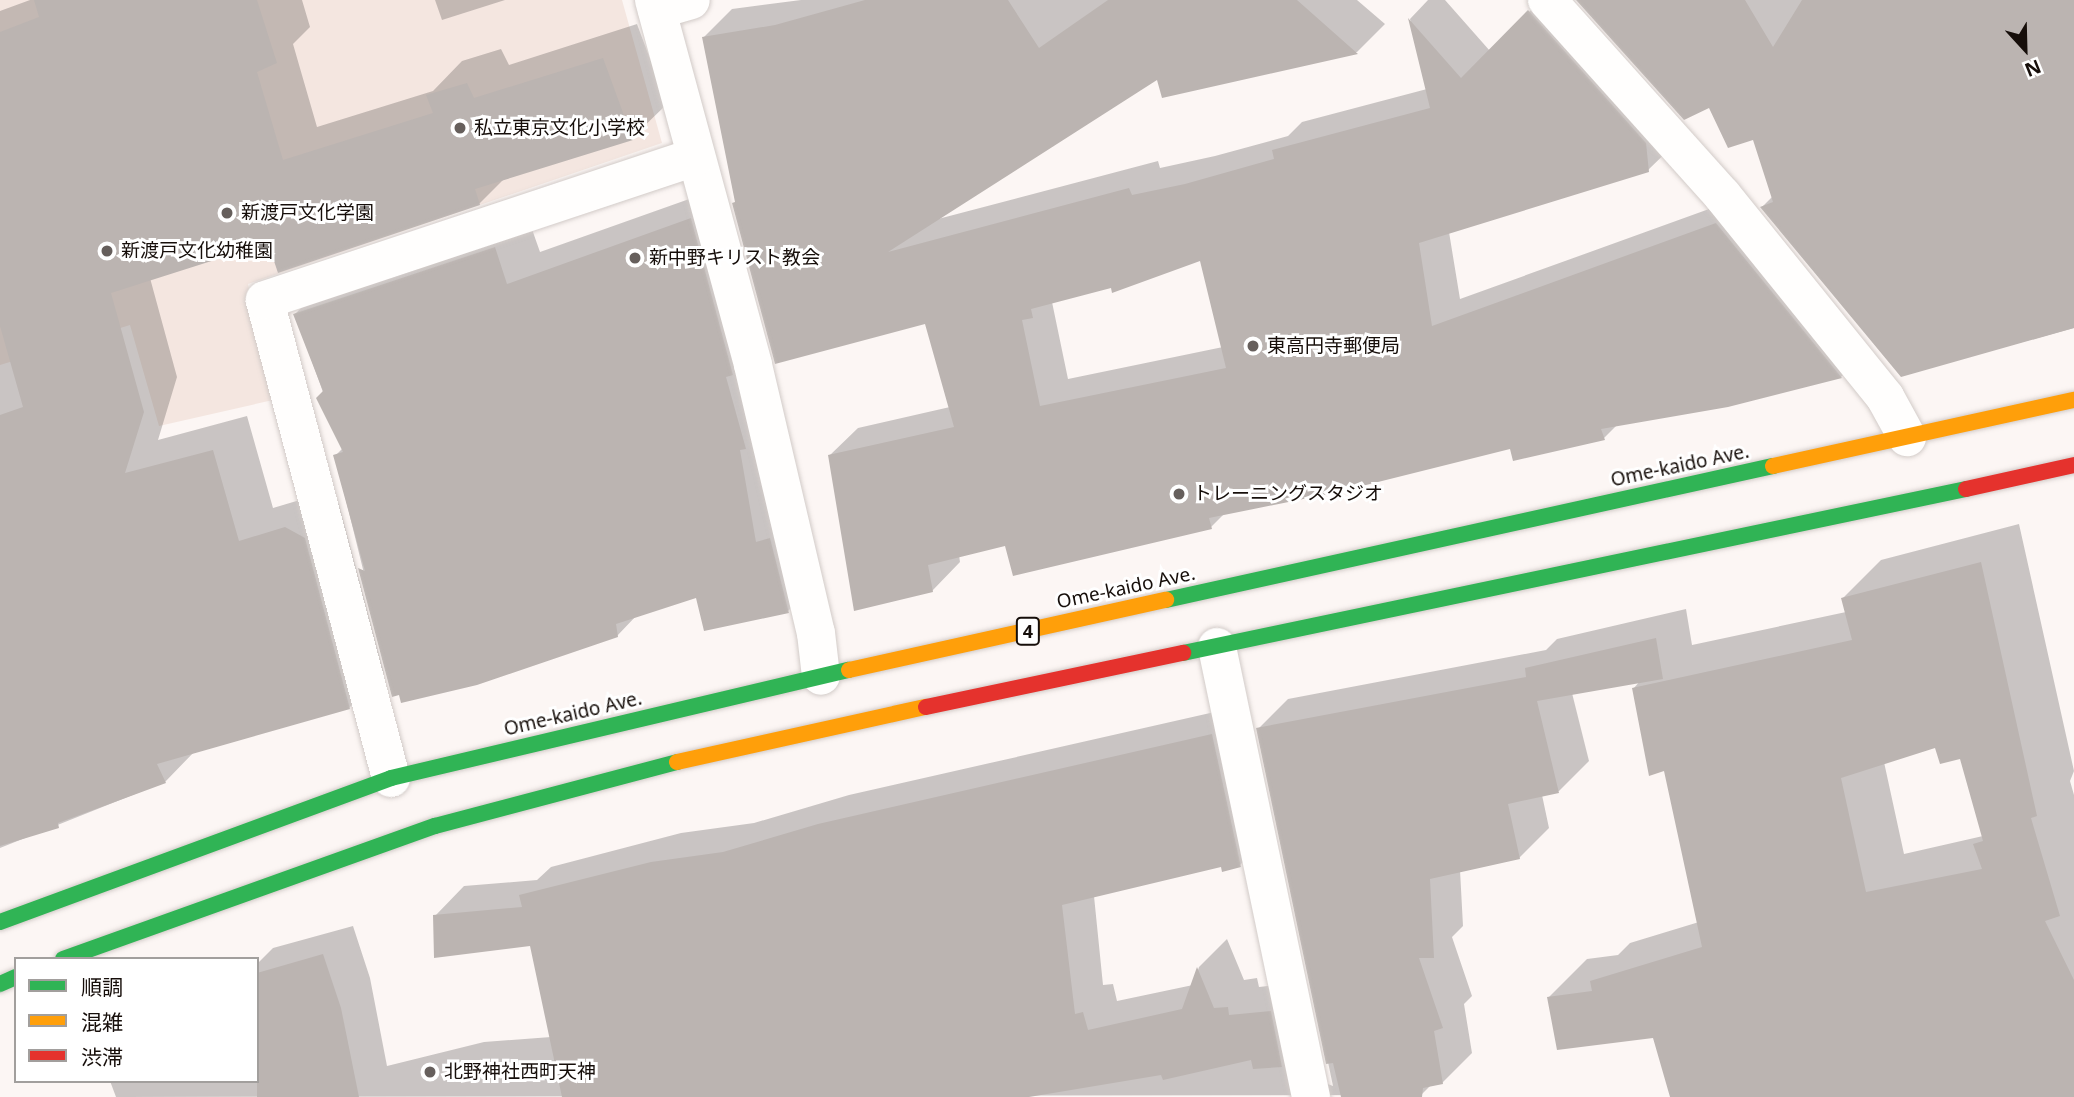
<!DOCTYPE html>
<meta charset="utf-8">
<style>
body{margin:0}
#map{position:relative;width:2074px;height:1097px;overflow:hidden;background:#fcf6f4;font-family:"Noto Sans","Noto Sans JP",sans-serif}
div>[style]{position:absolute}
.built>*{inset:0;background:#f4e6e0}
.shadow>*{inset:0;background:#0003}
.building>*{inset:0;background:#bbb4b1}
.roads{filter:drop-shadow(0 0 2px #d2cbc8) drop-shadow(0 0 2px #d2cbc8)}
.street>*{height:38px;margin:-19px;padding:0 19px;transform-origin:19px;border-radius:19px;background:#fffefd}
.fast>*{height:16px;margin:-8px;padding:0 8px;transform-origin:8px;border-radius:8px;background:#30b455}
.slow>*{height:16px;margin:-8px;padding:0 8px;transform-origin:8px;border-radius:8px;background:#ff9f0a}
.jam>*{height:16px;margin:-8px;padding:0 8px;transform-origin:8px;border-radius:8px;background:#e5322d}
.dots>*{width:19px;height:19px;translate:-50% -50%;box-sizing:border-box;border:4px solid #fff;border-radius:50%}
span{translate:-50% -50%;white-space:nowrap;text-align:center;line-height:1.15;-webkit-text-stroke:6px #fff;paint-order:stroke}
.shield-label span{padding:2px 5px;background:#fff;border:2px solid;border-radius:5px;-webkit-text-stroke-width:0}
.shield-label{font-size:18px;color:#160e0a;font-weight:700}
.poi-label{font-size:19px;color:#160e0a}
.left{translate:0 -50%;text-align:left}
.street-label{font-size:19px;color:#160e0a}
.legend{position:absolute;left:14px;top:957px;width:245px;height:126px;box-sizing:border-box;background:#fff;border:2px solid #a29f9d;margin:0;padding:9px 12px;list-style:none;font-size:21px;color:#160e0a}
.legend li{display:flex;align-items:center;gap:14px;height:35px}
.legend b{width:35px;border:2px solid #a29f9d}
.north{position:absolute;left:1990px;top:14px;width:70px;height:70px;-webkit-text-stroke:5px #fff;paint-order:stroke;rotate:158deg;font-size:19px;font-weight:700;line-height:28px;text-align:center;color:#160e0a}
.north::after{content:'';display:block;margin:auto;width:24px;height:32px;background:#160e0a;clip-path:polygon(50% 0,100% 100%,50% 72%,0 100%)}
</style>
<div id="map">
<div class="built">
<div style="clip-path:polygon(0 0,622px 0,662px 143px,248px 284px,273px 400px,159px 426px,130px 325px,0 365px)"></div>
</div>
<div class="shadow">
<div style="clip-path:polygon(30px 0,302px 0,310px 27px,293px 44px,317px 127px,433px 91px,462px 61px,501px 49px,509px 65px,637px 24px,667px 104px,632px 138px,506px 177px,479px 204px,269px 241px,150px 278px,177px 377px,158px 440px,247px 416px,273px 508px,320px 494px,339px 504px,384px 673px,349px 708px,195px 751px,165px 782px,0 848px,0 11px)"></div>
<div style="clip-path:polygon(435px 0,505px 0,442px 20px)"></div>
<div style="clip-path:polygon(evenodd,801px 0,1357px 0,1385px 24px,1357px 52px,1163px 96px,1158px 77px,938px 219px,1158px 161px,1160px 168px,1215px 156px,1288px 136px,1302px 122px,1427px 89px,1410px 19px,1428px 0,1445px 0,1490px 51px,1541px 0,1677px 142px,1648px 170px,1449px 232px,1460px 299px,1745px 196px,1869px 349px,1841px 377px,1618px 424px,1604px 438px,1511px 447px,1225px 513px,1211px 527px,1006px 543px,959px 555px,960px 562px,932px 591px,829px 456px,858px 428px,950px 407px,926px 322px,737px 201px,704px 37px,732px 9px,801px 0,1201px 259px,1223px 347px,1068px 379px,1052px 302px,1201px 259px)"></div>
<div style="clip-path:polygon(1579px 0,2074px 0,2074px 328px,1901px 375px,1762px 207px,1773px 196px,1754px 138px)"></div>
<div style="clip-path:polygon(723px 187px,821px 578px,788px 611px,698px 596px,637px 615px,617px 636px,394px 695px,335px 456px,343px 448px,295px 314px,328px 281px,527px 215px,540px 252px)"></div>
<div style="clip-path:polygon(evenodd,2019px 524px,2074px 771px,2070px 781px,2074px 795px,2074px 1097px,1672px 1097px,1655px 1036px,1548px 998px,1587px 959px,1618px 955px,1630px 943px,1699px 922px,1666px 769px,1634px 688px,1640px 681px,1572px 693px,1589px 761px,1559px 791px,1542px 795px,1549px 828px,1519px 858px,1460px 870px,1463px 926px,1452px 937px,1472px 996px,1464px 1004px,1472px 1053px,1442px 1083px,1432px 1084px,1421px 1095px,116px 1097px,110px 1081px,257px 1081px,257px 964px,273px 948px,353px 926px,370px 978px,387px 1066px,484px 1042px,551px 1037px,531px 944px,435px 916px,464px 886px,537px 880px,551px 867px,681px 833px,754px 823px,849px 795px,1241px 706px,1269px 836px,1240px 865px,1223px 865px,1094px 896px,1103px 985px,1113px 984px,1117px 1001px,1193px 985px,1199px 967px,1227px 939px,1244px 980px,1257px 978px,1259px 987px,1300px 982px,1325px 1083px,1333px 1086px,1258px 729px,1288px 699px,1546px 650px,1557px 639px,1686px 609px,1692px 645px,1846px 612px,1843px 598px,1881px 560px,2019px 524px,1936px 746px,1961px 757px,1983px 836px,1904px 854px,1884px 762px,1936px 746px)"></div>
</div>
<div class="building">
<div style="clip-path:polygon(34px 0,257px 0,277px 63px,257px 72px,283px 160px,433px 113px,426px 95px,467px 83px,474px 98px,603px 58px,633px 140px,475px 189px,480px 205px,278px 273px,268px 243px,111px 293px,144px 412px,125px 473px,213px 450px,239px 541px,285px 527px,305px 538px,350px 709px,157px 764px,166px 783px,58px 823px,59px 828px,0 846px,0 415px,23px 407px,0 326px,0 32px,39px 17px)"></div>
<div style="clip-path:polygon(evenodd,865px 0,1008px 0,1039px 48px,1108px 0,1297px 0,1358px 54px,1162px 98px,1157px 80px,888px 252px,1129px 188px,1132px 195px,1185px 184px,1274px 159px,1272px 150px,1430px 108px,1408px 18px,1461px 78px,1528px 10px,1646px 143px,1649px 172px,1419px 243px,1432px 326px,1716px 223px,1842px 378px,1728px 407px,1601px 429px,1605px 440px,1513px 461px,1510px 449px,1338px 492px,1209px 518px,1212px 529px,1013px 576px,1005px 546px,928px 565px,933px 592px,854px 611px,828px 455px,954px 427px,925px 324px,775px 364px,732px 203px,735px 202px,702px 37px,775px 25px,865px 0,1200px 261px,1226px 368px,1040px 406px,1022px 320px,1033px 318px,1031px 309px,1111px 288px,1112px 293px,1200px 261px)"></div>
<div style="clip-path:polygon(1576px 0,1745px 0,1773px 47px,1802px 0,2074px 0,2074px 328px,1901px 377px,1760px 207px,1773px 202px,1753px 140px,1728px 148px,1709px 108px,1684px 120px)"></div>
<div style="clip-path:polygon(691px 218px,733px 375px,726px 377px,746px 449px,740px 450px,756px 542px,770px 538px,789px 613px,704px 631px,696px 598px,616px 624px,618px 637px,477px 685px,401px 703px,399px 695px,392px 697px,358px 568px,365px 571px,333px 455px,343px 452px,316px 398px,323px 391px,293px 314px,495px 247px,507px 284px)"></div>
<div style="clip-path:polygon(evenodd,1981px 562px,2037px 816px,2031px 818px,2060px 916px,2045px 921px,2074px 980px,2074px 1097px,1670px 1097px,1653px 1038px,1557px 1050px,1547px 997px,1592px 991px,1590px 981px,1702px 947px,1664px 771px,1649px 776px,1632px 688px,1852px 640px,1841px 598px,1981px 562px,1935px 748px,1940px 764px,1960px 759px,1983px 841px,1973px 844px,1982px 869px,1866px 892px,1841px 778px,1935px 748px)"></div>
<div style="clip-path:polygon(1656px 638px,1663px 679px,1537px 701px,1559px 793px,1508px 804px,1520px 859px,1430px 879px,1434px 958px,1419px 958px,1443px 1028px,1434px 1031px,1443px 1084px,1423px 1088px,1422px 1097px,1341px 1097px,1333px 1063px,1326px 1064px,1256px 728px,1526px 677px,1525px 668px)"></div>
<div style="clip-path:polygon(1212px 734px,1241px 867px,1222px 872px,1221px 867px,1062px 905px,1075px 1014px,1083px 1012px,1088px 1030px,1182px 1009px,1197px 967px,1214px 1008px,1228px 1007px,1229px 1015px,1271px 1011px,1282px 1067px,1253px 1069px,1251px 1060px,1163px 1080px,1161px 1075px,1029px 1097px,562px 1097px,530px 946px,434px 958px,433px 915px,522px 907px,519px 895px,651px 862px,723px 852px,818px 824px)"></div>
<div style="clip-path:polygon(323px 954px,341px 1008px,359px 1097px,257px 1097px,257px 973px)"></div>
</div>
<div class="roads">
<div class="street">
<div style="left:654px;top:0;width:378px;rotate:74.8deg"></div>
<div style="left:753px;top:365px;width:275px;rotate:76.8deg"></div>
<div style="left:816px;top:633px;width:43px;rotate:83.4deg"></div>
<div style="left:1547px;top:0;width:262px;rotate:48.1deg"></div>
<div style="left:1722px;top:195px;width:260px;rotate:51.1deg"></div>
<div style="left:1885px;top:397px;width:46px;rotate:61.2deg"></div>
<div style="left:657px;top:10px;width:35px;rotate:-16deg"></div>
<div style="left:1217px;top:647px;width:460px;rotate:78.2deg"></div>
<div style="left:391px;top:778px;width:494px;rotate:-104.8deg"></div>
<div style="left:265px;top:300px;width:454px;rotate:-18.4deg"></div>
</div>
<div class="fast">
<div style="left:1166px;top:600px;width:622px;rotate:-12.45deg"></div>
<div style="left:1183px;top:653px;width:800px;rotate:-11.83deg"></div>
<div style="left:0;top:922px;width:417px;rotate:-20.2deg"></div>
<div style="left:391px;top:778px;width:471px;rotate:-13.3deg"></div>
<div style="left:63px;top:959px;width:395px;rotate:-19.7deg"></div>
<div style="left:435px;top:826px;width:250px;rotate:-14.8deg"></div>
<div style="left:0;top:984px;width:17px;rotate:-24deg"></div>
</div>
<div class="slow">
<div style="left:1773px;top:466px;width:308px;rotate:-12.4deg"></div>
<div style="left:849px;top:670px;width:325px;rotate:-12.5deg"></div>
<div style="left:677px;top:762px;width:255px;rotate:-12.5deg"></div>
</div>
<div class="jam">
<div style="left:1966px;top:489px;width:111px;rotate:-12.5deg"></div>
<div style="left:926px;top:707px;width:263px;rotate:-11.9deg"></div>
</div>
</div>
<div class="dots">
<div style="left:460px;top:128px;background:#665f5c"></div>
<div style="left:227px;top:213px;background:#665f5c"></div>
<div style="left:107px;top:251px;background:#665f5c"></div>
<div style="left:635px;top:258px;background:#665f5c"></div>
<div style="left:1253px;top:346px;background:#665f5c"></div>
<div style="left:1179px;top:494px;background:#665f5c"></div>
<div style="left:430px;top:1072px;background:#665f5c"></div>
</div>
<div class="shield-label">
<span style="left:1028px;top:631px">4</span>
</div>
<div class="poi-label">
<span class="left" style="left:474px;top:128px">私立東京文化小学校</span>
<span class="left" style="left:241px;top:213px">新渡戸文化学園</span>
<span class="left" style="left:121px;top:251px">新渡戸文化幼稚園</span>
<span class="left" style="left:649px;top:258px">新中野キリスト教会</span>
<span class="left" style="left:1267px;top:346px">東高円寺郵便局</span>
<span class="left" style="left:1193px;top:494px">トレーニングスタジオ</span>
<span class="left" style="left:444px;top:1072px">北野神社西町天神</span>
</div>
<div class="street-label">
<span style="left:1680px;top:466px;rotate:-12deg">Ome-kaido Ave.</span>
<span style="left:1126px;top:588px;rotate:-12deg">Ome-kaido Ave.</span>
<span style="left:573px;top:714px;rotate:-13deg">Ome-kaido Ave.</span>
</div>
<ul class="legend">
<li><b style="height:9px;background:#30b455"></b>順調</li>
<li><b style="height:9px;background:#ff9f0a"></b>混雑</li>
<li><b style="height:9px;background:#e5322d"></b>渋滞</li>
</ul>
<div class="north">N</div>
</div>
